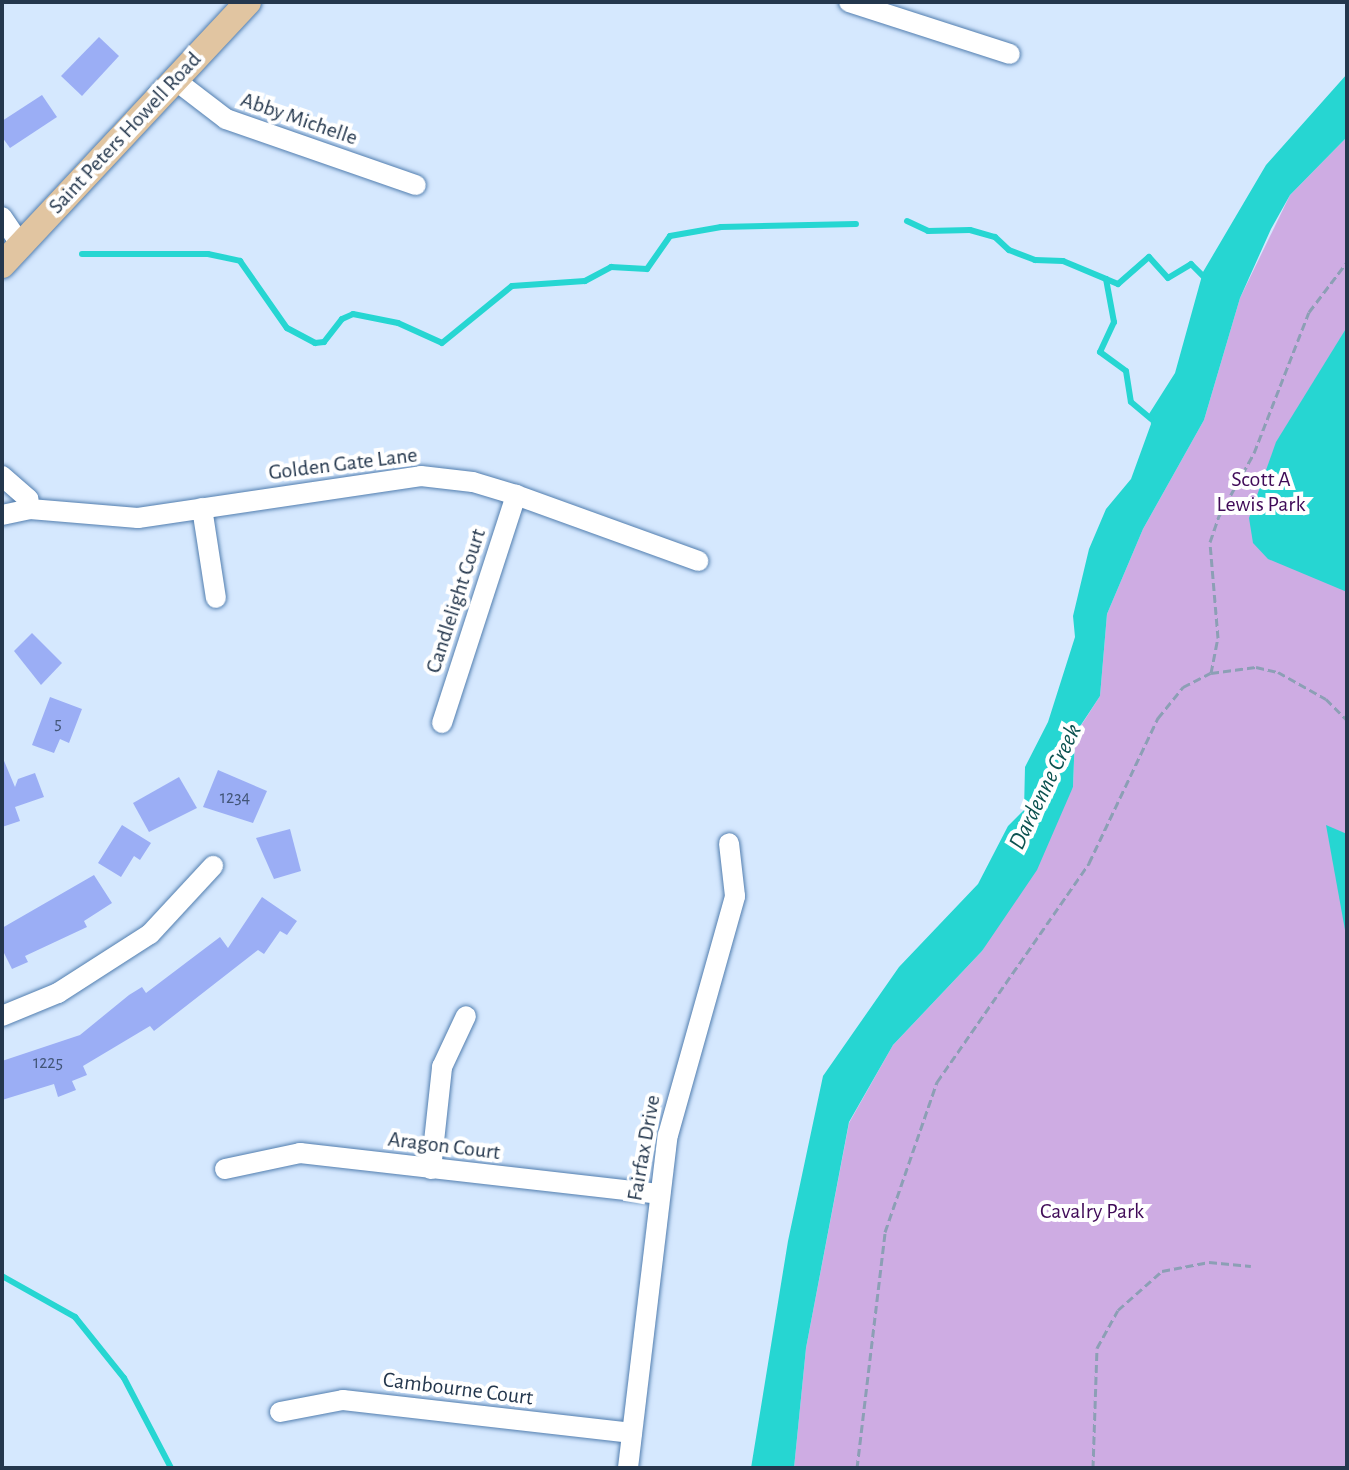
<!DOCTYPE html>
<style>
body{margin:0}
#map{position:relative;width:1349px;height:1470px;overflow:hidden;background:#d5e8fe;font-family:"Alegreya Sans",sans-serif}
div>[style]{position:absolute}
.green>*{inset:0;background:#ceace3}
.water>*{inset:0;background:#26d6d2}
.stream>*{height:6px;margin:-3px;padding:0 3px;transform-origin:3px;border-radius:3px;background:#26d6d2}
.building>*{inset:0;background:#9baef5}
.path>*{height:3px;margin-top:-1.5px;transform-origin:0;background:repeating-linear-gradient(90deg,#8c9fb5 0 8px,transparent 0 12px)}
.roads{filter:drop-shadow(0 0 2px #527eaf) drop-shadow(0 0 2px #527eaf)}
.minor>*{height:20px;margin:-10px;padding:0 10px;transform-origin:10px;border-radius:10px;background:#fff}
.major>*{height:26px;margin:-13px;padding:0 13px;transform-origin:13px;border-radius:13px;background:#e1c5a1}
span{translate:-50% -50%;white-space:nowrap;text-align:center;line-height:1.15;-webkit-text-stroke:8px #fff;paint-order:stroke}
.number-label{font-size:18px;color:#425577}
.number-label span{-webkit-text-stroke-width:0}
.street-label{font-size:22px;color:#24374d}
.park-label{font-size:22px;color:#400b58}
.water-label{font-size:24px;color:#0c5250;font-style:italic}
.frame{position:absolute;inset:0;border:4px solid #24374d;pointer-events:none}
</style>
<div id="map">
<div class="green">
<div style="clip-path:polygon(1347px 137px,1347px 1468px,794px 1468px,806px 1348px,849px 1123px,893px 1045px,982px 951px,1073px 787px,1075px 735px,1100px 696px,1107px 614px,1143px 529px,1204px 420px,1240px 298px,1290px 195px)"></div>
</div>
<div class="water">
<div style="clip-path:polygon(1347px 74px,1347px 137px,1290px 195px,1271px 229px,1240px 298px,1204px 420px,1143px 529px,1107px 614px,1100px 696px,1075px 734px,1073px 787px,1037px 870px,982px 951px,893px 1045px,849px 1122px,806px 1348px,794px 1468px,751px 1468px,788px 1241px,823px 1076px,899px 967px,978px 884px,1008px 826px,1024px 810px,1025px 767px,1048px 722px,1075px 637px,1073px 616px,1089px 549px,1106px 509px,1131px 479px,1151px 424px,1149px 414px,1175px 373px,1203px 272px,1266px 165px)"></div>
<div style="clip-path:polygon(1347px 327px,1347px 592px,1268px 559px,1253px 543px,1249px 518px,1276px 442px)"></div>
<div style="clip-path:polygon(1326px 825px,1347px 834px,1347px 941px)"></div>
</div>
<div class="stream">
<div style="left:907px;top:221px;width:23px;rotate:25deg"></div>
<div style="left:928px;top:231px;width:42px;rotate:-1.4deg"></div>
<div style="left:970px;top:230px;width:26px;rotate:16deg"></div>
<div style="left:995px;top:237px;width:19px;rotate:43deg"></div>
<div style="left:1009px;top:250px;width:28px;rotate:21deg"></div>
<div style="left:1035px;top:260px;width:28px;rotate:2deg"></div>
<div style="left:1063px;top:261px;width:47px;rotate:22.7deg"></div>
<div style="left:1106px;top:279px;width:44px;rotate:79.5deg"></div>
<div style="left:1114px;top:322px;width:33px;rotate:115deg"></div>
<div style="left:1100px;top:352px;width:32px;rotate:36deg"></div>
<div style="left:1126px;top:371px;width:31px;rotate:81deg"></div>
<div style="left:1131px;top:402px;width:26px;rotate:40deg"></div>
<div style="left:82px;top:254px;width:126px"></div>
<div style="left:208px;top:254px;width:33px;rotate:12deg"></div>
<div style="left:240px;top:261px;width:82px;rotate:55deg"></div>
<div style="left:287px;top:328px;width:32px;rotate:28deg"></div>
<div style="left:315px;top:343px;width:9px;rotate:-6deg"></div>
<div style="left:324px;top:342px;width:29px;rotate:-52deg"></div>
<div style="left:342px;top:319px;width:12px;rotate:-24deg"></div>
<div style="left:353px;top:314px;width:46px;rotate:11.3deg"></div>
<div style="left:398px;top:323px;width:48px;rotate:24.4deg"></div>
<div style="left:442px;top:343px;width:90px;rotate:-39.2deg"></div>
<div style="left:512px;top:286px;width:73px;rotate:-3.9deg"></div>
<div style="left:585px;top:281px;width:30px;rotate:-28deg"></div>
<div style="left:611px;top:267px;width:36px;rotate:3deg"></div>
<div style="left:647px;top:269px;width:40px;rotate:-55.1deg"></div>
<div style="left:670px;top:236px;width:52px;rotate:-10deg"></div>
<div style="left:721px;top:227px;width:135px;rotate:-1.3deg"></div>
<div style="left:1106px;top:279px;width:13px;rotate:23deg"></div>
<div style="left:1118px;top:284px;width:41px;rotate:-41.1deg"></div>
<div style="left:1149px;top:257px;width:28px;rotate:48deg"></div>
<div style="left:1168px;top:278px;width:27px;rotate:-31deg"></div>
<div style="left:1191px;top:264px;width:20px;rotate:45deg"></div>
<div style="left:2px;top:1276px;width:84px;rotate:29.3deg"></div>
<div style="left:75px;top:1317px;width:78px;rotate:51.2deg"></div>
<div style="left:124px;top:1378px;width:102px;rotate:62.4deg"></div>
</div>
<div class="building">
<div style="clip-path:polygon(99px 37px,119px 56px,82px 96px,61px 76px)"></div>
<div style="clip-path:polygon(42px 95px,57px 117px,10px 148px,2px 137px,2px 121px)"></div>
<div style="clip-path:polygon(32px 633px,62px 663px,41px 685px,14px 651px)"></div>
<div style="clip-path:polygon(50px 697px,82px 709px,69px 743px,60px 739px,54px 753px,32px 745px)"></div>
<div style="clip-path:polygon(2px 756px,15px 787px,18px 779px,35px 773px,44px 797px,15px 807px,20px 821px,2px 827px)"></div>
<div style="clip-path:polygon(218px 770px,267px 791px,253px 823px,203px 807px)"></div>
<div style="clip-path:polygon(179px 777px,197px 808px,149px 832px,133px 803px)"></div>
<div style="clip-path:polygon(122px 825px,151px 843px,140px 860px,134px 856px,121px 877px,98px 863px)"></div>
<div style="clip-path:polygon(290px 829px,301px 871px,274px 879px,256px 838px)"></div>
<div style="clip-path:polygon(94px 875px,112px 903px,84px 921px,87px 927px,25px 956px,28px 962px,12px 969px,2px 949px,2px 928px)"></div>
<div style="clip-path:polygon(262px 897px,297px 921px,287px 935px,280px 931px,264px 954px,258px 950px,154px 1031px,150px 1026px,83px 1066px,87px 1075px,72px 1081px,76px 1090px,58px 1097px,54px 1084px,2px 1100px,2px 1061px,80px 1035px,129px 995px,142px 987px,146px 993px,220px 937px,228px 948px)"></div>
</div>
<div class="path">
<div style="left:1211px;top:673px;width:36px;rotate:-79deg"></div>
<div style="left:1218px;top:638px;width:96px;rotate:-94.8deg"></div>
<div style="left:1210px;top:542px;width:28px;rotate:-71deg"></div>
<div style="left:1219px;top:516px;width:72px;rotate:-60.9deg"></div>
<div style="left:1254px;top:453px;width:151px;rotate:-68.7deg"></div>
<div style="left:1309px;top:312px;width:63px;rotate:-52.8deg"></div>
<div style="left:857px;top:1468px;width:238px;rotate:-83.2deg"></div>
<div style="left:885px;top:1232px;width:159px;rotate:-70.9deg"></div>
<div style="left:937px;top:1082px;width:267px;rotate:-55.2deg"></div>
<div style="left:1089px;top:863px;width:161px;rotate:-64.6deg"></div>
<div style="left:1158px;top:718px;width:40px;rotate:-51deg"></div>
<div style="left:1183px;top:687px;width:31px;rotate:-27deg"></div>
<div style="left:1211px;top:673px;width:45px;rotate:-7.6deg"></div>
<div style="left:1256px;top:667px;width:23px;rotate:13deg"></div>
<div style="left:1278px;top:672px;width:55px;rotate:29.4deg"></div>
<div style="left:1326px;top:699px;width:30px;rotate:45deg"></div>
<div style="left:1093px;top:1468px;width:120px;rotate:-88.1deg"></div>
<div style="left:1097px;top:1348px;width:43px;rotate:-61.1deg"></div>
<div style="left:1118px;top:1310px;width:59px;rotate:-41.6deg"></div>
<div style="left:1162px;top:1271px;width:48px;rotate:-10.8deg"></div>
<div style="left:1209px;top:1262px;width:42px;rotate:5.4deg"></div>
</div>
<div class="roads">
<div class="minor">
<div style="left:849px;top:2px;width:169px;rotate:17.9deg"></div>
<div style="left:175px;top:80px;width:64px;rotate:37.4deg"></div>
<div style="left:226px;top:119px;width:201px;rotate:19.2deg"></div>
<div style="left:2px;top:217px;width:34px;rotate:56deg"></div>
<div style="left:2px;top:476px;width:35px;rotate:41deg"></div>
<div style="left:28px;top:499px;width:10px;rotate:79deg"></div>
<div style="left:202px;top:508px;width:91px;rotate:81.2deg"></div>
<div style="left:2px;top:515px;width:29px;rotate:-12deg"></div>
<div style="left:30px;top:509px;width:108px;rotate:4.8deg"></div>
<div style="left:138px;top:518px;width:286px;rotate:-8.4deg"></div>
<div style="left:421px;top:476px;width:52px;rotate:6.6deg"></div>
<div style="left:473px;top:482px;width:45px;rotate:16.8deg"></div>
<div style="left:516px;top:495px;width:194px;rotate:19.9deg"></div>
<div style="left:442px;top:723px;width:240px;rotate:-72deg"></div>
<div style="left:2px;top:1016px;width:61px;rotate:-22.3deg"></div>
<div style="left:58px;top:993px;width:109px;rotate:-32.7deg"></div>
<div style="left:150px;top:934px;width:93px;rotate:-47.2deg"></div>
<div style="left:225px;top:1169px;width:77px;rotate:-12deg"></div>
<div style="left:300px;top:1153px;width:361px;rotate:6.5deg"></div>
<div style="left:431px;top:1169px;width:103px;rotate:-83.8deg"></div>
<div style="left:442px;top:1067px;width:56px;rotate:-64.8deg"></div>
<div style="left:280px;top:1412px;width:64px;rotate:-10.8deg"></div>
<div style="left:343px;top:1400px;width:291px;rotate:6.5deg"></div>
<div style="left:628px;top:1468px;width:335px;rotate:-83.2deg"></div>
<div style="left:668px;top:1135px;width:248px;rotate:-74.3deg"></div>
<div style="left:735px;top:896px;width:53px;rotate:-96.5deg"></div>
</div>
<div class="major">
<div style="left:2px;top:265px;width:360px;rotate:-46.9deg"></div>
</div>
</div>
<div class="number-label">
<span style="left:58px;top:724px">5</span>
<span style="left:235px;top:798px">1234</span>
<span style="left:48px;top:1063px">1225</span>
</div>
<div class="street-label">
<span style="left:299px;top:119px;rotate:19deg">Abby Michelle</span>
<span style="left:125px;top:133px;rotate:-47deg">Saint Peters Howell Road</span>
<span style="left:343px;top:464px;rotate:-7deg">Golden Gate Lane</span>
<span style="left:456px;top:601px;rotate:-72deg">Candlelight Court</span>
<span style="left:444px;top:1146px;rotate:7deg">Aragon Court</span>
<span style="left:644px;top:1148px;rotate:-80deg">Fairfax Drive</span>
<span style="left:458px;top:1389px;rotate:7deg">Cambourne Court</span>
</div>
<div class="park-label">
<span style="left:1261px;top:492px">Scott A<br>Lewis Park</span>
<span style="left:1092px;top:1212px">Cavalry Park</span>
</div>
<div class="water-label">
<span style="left:1046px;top:787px;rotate:-64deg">Dardenne Creek</span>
</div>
<div class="frame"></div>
</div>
